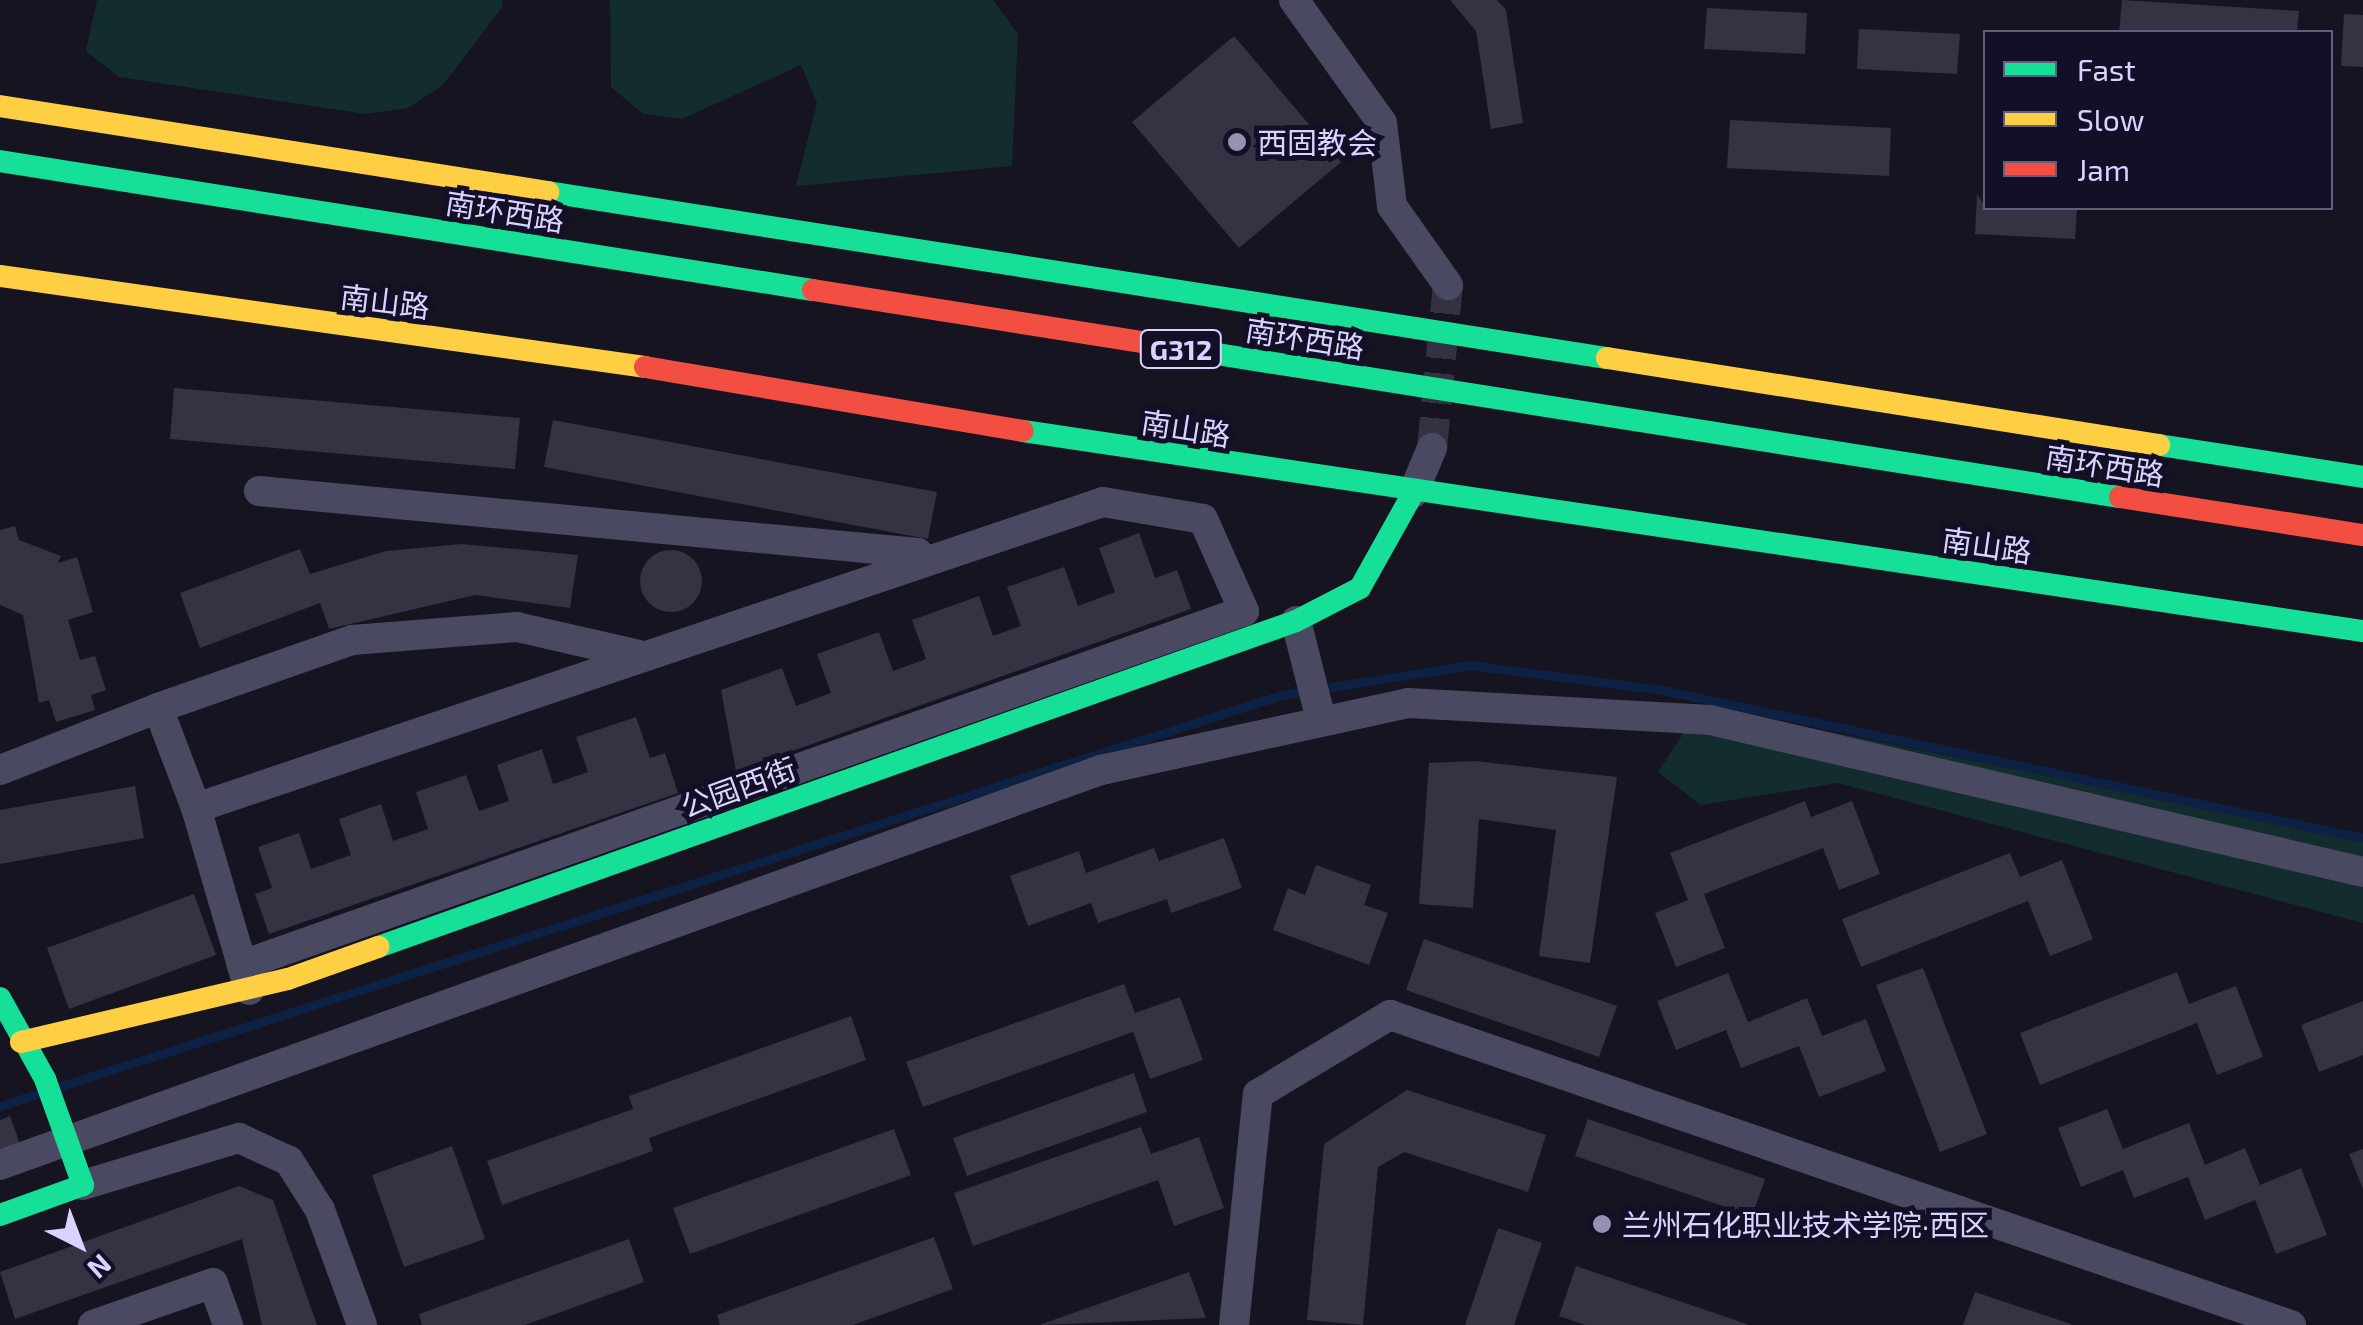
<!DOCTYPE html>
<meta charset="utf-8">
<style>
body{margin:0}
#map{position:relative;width:2363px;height:1325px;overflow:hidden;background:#161421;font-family:"Exo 2","Noto Sans SC",sans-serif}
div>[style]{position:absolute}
.green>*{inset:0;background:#132c2d}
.stream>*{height:9px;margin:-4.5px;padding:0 4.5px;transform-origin:4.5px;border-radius:4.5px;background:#0d2144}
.building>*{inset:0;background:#343243}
.round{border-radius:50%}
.street-tunnel>*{height:30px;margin-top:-15px;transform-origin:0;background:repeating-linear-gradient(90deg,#333142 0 30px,transparent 0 45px)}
.street>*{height:30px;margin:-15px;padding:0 15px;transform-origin:15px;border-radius:15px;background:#4a4962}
.fast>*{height:22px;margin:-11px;padding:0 11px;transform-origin:11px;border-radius:11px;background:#16e098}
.slow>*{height:22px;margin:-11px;padding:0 11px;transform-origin:11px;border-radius:11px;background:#ffcf43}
.jam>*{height:22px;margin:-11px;padding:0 11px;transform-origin:11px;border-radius:11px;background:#f24e42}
.dots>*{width:28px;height:28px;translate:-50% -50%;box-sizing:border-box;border:5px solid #130f26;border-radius:50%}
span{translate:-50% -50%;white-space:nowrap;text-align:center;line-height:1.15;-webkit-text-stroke:10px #130f26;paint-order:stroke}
.shield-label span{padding:2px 8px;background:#130f26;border:2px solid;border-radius:8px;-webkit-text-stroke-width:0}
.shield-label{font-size:28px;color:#d9d4ff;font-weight:700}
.poi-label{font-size:30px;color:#d9d4ff}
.left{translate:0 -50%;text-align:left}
.street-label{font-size:30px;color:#d9d4ff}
.legend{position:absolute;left:1983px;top:30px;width:350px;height:180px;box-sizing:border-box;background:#130f26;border:2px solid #625e7d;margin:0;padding:12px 18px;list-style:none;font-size:30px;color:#d9d4ff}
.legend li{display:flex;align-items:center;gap:20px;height:50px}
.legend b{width:50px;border:2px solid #625e7d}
.north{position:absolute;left:30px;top:1195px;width:100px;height:100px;-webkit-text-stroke:8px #130f26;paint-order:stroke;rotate:138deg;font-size:28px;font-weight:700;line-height:40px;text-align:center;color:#d9d4ff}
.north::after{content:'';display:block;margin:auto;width:35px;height:45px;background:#d9d4ff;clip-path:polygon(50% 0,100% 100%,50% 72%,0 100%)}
</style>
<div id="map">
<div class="green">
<div style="clip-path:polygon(97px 0,502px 0,503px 6px,443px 85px,408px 108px,366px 114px,119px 77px,86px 51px)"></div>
<div style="clip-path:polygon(610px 0,993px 0,1018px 34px,1012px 166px,796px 186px,817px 103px,801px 65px,682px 119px,643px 114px,611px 87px)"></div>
<div style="clip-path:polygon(1701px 706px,2363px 839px,2363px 923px,1838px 783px,1701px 805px,1658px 772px)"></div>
</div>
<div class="stream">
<div style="left:61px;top:1086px;width:1282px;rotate:-17.76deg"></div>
<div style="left:1282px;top:695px;width:190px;rotate:-9.1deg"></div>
<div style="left:1470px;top:665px;width:194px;rotate:7.4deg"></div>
<div style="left:1662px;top:690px;width:716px;rotate:11.92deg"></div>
<div style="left:0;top:1106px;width:39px;rotate:-18deg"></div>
</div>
<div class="building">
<div style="clip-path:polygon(1450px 0,1497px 0,1506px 10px,1523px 123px,1491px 129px,1476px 31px)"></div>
<div style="clip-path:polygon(2122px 0,2299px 11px,2297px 32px,2119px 32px)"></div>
<div style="clip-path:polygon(1707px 8px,1807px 13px,1805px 54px,1704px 49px)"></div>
<div style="clip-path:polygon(2344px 14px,2363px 15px,2363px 67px,2341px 66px)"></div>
<div style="clip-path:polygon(1859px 29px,1960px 34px,1957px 74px,1857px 69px)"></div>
<div style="clip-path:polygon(1234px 36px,1341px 162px,1239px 248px,1132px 122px)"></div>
<div style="clip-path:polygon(1730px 120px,1891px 128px,1889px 176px,1727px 168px)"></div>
<div style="clip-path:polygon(1977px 194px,1986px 208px,2077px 208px,2075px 239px,1975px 234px)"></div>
<div style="clip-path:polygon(174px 388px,520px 418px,515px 469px,170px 439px)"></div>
<div style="clip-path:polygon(553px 420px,937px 492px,928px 539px,544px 467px)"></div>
<div style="clip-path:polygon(15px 526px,19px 540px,61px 556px,58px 563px,77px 557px,93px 612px,68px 620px,80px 660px,95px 656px,106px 690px,91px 695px,95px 710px,56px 722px,49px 700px,39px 703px,23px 615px,0 605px,0 530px)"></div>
<div style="clip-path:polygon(1139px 533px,1155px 578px,1177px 570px,1191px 609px,736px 771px,721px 690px,782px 668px,796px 706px,831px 693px,817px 654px,879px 632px,893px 671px,926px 659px,912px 620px,979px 596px,993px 636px,1021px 626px,1007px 587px,1064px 567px,1078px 606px,1115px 592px,1099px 548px)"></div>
<div style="clip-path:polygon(462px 544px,578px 555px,570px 608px,475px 595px,329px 629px,320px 603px,200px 648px,180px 593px,300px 549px,310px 574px,386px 551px)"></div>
<div class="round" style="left:640px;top:550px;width:62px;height:62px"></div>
<div style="clip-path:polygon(636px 717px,650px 758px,665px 753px,678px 793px,269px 934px,255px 894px,272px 888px,258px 847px,299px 833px,311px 869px,351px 855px,339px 819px,381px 804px,393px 841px,428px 829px,416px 792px,466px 775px,479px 811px,509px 801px,497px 765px,542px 749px,553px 784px,588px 772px,576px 737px)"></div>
<div style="clip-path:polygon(1475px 761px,1617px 777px,1590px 963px,1539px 956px,1556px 830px,1479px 819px,1473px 908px,1419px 904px,1429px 763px)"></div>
<div style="clip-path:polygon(135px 786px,144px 838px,0 864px,0 810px)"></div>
<div style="clip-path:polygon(1805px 801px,1811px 817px,1852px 801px,1880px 874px,1839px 890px,1823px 848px,1704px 894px,1725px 948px,1676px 967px,1655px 913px,1688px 900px,1670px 853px)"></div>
<div style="clip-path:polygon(1224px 838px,1242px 888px,1171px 913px,1167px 899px,1098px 923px,1091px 903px,1028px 926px,1010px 876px,1079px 851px,1086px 873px,1154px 848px,1159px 861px)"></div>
<div style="clip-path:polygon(2010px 853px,2020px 877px,2062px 860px,2093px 939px,2050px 956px,2028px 901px,1861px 967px,1842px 919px)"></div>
<div style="clip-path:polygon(1316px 865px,1371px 885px,1364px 905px,1388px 913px,1369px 965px,1273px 930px,1288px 888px,1305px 895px)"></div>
<div style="clip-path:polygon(194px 894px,216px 955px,69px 1009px,47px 948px)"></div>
<div style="clip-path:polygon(1424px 939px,1617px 1006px,1599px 1057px,1406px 990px)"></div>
<div style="clip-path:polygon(1923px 968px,1987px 1134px,1940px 1152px,1876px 985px)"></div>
<div style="clip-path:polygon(2177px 972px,2189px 1004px,2236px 986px,2263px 1057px,2217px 1075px,2197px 1023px,2040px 1085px,2020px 1033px)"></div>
<div style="clip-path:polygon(1728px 973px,1748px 1022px,1807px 998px,1822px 1036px,1866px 1019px,1886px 1071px,1819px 1097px,1799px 1046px,1741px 1068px,1726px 1030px,1676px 1050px,1657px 1001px)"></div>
<div style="clip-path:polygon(1124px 984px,1135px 1013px,1180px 997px,1203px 1060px,1150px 1079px,1133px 1032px,923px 1107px,906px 1062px)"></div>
<div style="clip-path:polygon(2363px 1001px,2363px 1055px,2319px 1072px,2301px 1025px)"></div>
<div style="clip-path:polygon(851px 1016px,866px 1060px,649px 1138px,653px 1151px,502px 1205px,487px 1161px,633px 1109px,629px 1096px)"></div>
<div style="clip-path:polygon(1134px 1073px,1147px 1112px,967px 1176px,953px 1138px)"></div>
<div style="clip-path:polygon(1407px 1090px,1546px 1135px,1528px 1192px,1404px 1152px,1378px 1167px,1363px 1325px,1307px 1320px,1324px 1144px)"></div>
<div style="clip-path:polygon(2107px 1109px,2123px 1149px,2189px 1123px,2205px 1165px,2245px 1148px,2260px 1185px,2301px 1168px,2327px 1235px,2276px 1254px,2255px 1200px,2205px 1220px,2188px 1177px,2134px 1198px,2123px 1170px,2081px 1187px,2058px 1128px)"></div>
<div style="clip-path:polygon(10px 1116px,20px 1144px,0 1151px,0 1120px)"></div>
<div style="clip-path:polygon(1588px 1119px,1765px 1179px,1752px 1216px,1575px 1156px)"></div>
<div style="clip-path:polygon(1141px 1127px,1151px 1154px,1199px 1137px,1224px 1208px,1174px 1226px,1158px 1180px,973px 1246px,954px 1193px)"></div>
<div style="clip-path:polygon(894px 1129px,911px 1175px,690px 1254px,673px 1208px)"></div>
<div style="clip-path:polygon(452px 1146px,485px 1239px,404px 1267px,372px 1175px)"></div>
<div style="clip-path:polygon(2363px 1149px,2363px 1189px,2349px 1154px)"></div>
<div style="clip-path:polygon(239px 1186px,273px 1200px,317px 1325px,262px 1325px,242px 1239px,15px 1319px,0 1272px)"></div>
<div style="clip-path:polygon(1498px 1228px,1542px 1243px,1514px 1325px,1465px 1325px)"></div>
<div style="clip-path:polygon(934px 1237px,953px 1289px,853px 1325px,720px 1325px,717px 1315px)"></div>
<div style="clip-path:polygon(629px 1239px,644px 1282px,525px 1325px,422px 1325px,419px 1314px)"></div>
<div style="clip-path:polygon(1576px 1266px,1747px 1324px,1747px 1325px,1585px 1325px,1559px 1316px)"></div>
<div style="clip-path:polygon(1189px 1272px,1206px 1318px,1042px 1325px,1042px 1324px)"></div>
<div style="clip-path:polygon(1975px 1292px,2071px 1324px,2071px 1325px,1963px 1325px)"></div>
</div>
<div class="street-tunnel">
<div style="left:1432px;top:448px;width:164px;rotate:-84.4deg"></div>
</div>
<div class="street">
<div style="left:1294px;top:0;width:151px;rotate:54.4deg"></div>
<div style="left:1382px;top:123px;width:84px;rotate:83.1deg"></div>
<div style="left:1392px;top:206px;width:97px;rotate:54.7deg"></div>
<div style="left:259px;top:491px;width:662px;rotate:5.37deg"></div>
<div style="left:1413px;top:493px;width:49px;rotate:-67.1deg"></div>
<div style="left:1296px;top:621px;width:98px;rotate:75.8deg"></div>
<div style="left:0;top:770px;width:170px;rotate:-21.4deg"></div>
<div style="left:196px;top:808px;width:107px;rotate:-110.8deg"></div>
<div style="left:158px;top:708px;width:206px;rotate:-19.3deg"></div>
<div style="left:352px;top:640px;width:166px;rotate:-4.5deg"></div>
<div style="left:517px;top:627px;width:125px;rotate:12.9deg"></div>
<div style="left:242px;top:965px;width:164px;rotate:-106.3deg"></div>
<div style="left:196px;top:808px;width:957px;rotate:-18.64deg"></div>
<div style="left:1103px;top:502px;width:101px;rotate:9.6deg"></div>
<div style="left:1203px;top:519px;width:101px;rotate:66deg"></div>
<div style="left:1244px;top:611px;width:1063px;rotate:160.54deg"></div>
<div style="left:242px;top:965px;width:26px;rotate:74deg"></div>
<div style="left:0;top:1165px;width:1170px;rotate:-19.74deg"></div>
<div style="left:1101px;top:770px;width:314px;rotate:-12.3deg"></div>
<div style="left:1408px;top:703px;width:302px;rotate:3.2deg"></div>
<div style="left:1710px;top:720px;width:670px;rotate:13.1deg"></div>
<div style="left:83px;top:1185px;width:163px;rotate:-16.8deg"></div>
<div style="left:239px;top:1138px;width:55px;rotate:24.7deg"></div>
<div style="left:289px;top:1161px;width:58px;rotate:57.7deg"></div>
<div style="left:320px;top:1210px;width:122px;rotate:69.9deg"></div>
<div style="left:93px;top:1325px;width:127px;rotate:-19.3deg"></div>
<div style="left:213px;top:1283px;width:45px;rotate:70.3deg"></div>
<div style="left:1234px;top:1325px;width:232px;rotate:-84.1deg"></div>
<div style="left:1258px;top:1094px;width:154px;rotate:-30.9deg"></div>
<div style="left:1390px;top:1015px;width:953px;rotate:18.99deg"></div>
</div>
<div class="fast">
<div style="left:0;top:161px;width:823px;rotate:9.02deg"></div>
<div style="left:548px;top:192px;width:1072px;rotate:8.91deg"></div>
<div style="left:1160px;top:345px;width:972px;rotate:9deg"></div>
<div style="left:1023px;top:431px;width:1355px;rotate:8.49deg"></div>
<div style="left:2159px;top:445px;width:206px;rotate:8.9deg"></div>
<div style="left:378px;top:947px;width:974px;rotate:-19.55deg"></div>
<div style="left:1296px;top:621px;width:72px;rotate:-27.3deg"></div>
<div style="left:1360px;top:588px;width:109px;rotate:-60.8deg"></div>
<div style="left:0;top:998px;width:93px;rotate:60.9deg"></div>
<div style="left:45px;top:1079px;width:113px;rotate:70.3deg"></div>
<div style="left:83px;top:1185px;width:88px;rotate:160.1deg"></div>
</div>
<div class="slow">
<div style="left:0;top:106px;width:555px;rotate:8.92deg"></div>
<div style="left:0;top:276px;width:651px;rotate:8.03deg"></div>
<div style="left:1607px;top:358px;width:559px;rotate:8.96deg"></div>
<div style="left:21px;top:1042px;width:274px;rotate:-13.3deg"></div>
<div style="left:288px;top:979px;width:96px;rotate:-19.6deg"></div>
</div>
<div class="jam">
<div style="left:813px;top:290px;width:351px;rotate:9deg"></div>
<div style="left:645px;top:367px;width:383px;rotate:9.6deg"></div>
<div style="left:2120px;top:497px;width:246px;rotate:8.9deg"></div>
</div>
<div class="dots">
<div style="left:1237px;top:142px;background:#9591b1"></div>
<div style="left:1602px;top:1224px;background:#9591b1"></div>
</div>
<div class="shield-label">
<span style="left:1181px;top:349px">G312</span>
</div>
<div class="poi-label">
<span class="left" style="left:1257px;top:142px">西固教会</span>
<span class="left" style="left:1622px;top:1224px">兰州石化职业技术学院·西区</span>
</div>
<div class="street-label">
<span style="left:505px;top:211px;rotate:9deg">南环西路</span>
<span style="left:385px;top:301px;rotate:7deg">南山路</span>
<span style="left:1305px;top:338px;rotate:9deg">南环西路</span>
<span style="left:1186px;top:428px;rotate:9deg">南山路</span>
<span style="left:2105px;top:465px;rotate:9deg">南环西路</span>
<span style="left:1987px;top:545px;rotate:8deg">南山路</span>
<span style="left:738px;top:787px;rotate:-20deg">公园西街</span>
</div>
<ul class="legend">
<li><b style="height:12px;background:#16e098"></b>Fast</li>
<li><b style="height:12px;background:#ffcf43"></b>Slow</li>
<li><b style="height:12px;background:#f24e42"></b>Jam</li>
</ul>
<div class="north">N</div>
</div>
